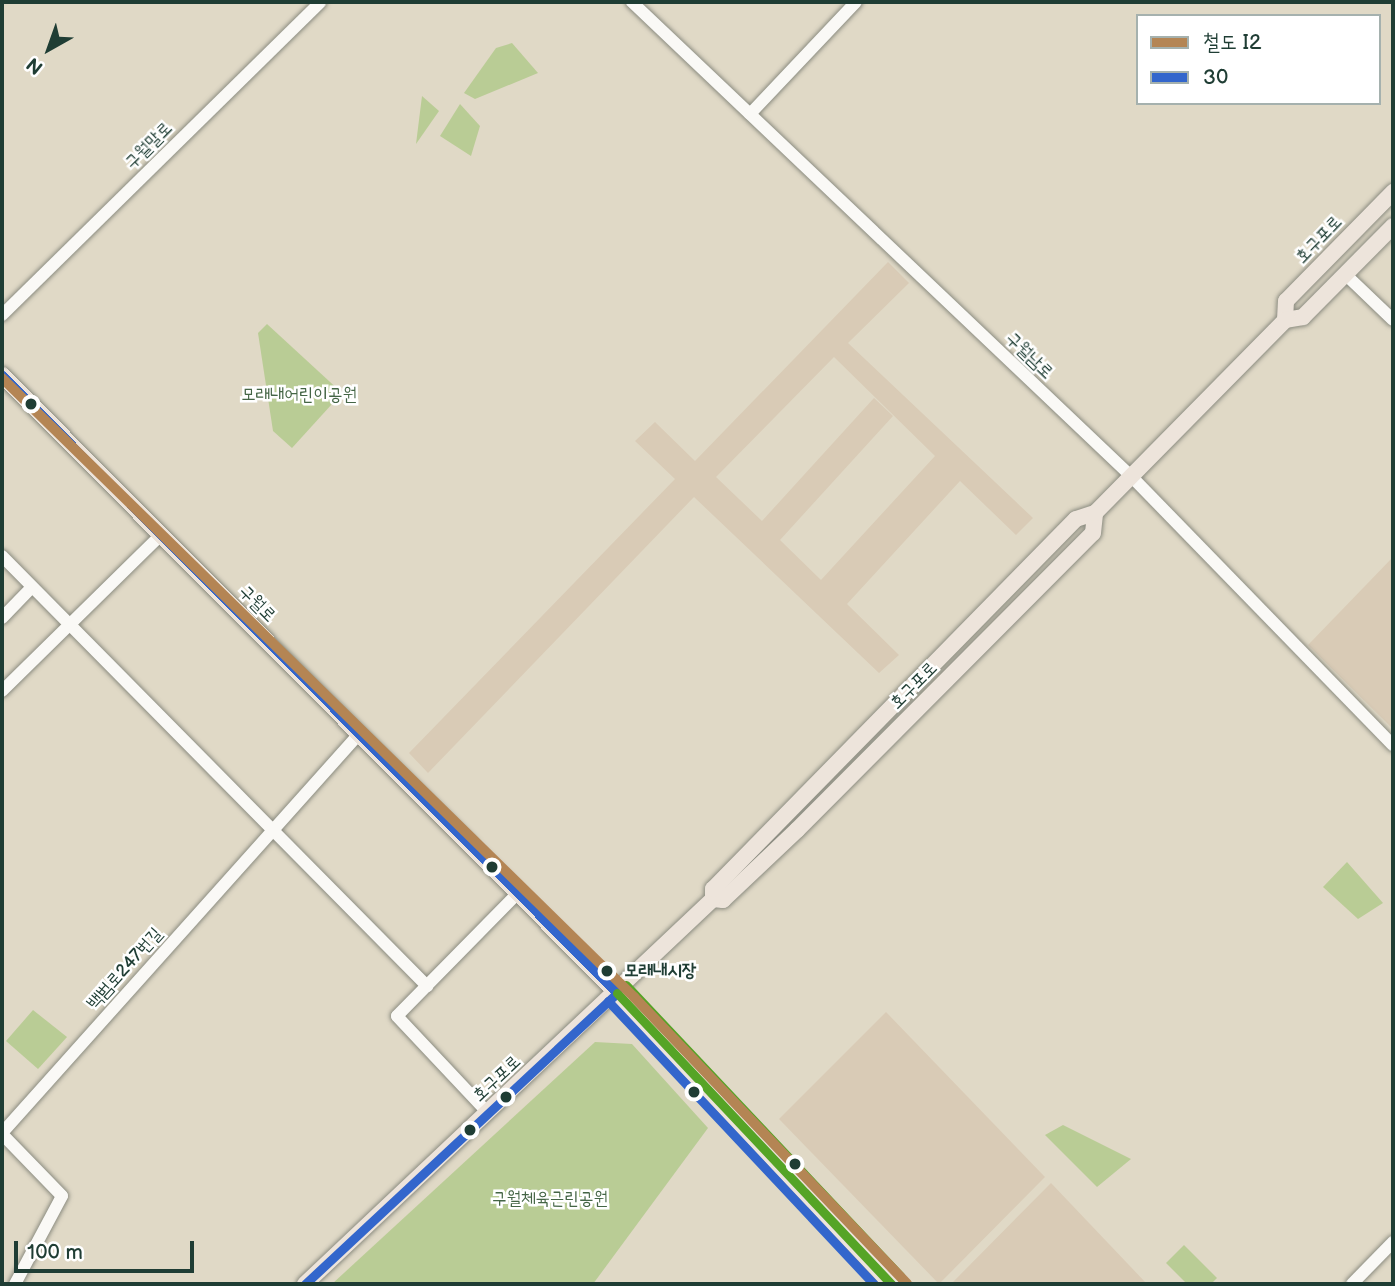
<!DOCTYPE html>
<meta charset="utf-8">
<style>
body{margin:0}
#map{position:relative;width:1395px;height:1286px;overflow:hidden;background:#e0d9c6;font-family:"Balsamiq Sans","Poor Story",sans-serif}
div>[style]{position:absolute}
.built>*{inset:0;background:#d9cbb6}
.green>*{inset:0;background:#b9cc95}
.roads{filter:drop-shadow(0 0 2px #8b8c81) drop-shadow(0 0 2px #8b8c81)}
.minor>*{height:12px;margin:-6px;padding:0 6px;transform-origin:6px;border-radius:6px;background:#faf9f6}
.major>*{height:16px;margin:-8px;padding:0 8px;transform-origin:8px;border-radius:8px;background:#ede4db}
.bus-1>*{height:9px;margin:-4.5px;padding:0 4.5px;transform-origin:4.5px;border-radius:4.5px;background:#36c}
.bus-2>*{height:9px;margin:-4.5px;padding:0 4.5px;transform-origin:4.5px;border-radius:4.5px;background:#55a426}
.bus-3>*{height:9px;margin:-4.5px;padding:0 4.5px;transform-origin:4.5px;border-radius:4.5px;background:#36c}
.bus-4>*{height:9px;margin:-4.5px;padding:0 4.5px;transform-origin:4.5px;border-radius:4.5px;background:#55a426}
.rail-1>*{height:10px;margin:-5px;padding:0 5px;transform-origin:5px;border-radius:5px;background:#b48554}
.dots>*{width:19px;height:19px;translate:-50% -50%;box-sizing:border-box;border:4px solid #fff;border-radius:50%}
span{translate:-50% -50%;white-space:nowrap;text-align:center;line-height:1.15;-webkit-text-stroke:5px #fff;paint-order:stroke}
.street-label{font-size:18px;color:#1f3d34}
.park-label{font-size:18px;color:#446545}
.stop-label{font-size:18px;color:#1f3d34;font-weight:700}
.left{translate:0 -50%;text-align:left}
.frame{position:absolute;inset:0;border:4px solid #1f3d34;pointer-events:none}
.legend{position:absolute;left:1136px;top:14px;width:245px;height:91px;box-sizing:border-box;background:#fff;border:2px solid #a5b1ae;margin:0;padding:9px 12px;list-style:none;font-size:21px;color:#1f3d34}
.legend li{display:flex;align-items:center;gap:14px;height:35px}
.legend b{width:35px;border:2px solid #a5b1ae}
.north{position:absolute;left:14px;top:14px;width:70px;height:70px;-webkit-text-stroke:5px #fff;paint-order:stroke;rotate:220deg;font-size:19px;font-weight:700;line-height:28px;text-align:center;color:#1f3d34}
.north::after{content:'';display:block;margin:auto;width:24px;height:32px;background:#1f3d34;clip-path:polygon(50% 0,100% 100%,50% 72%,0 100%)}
.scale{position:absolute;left:14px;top:1241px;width:180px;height:32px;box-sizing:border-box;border:4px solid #1f3d34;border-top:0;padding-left:9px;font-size:21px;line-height:24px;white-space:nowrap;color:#1f3d34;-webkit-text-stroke:5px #fff;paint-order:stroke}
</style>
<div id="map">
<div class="built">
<div style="clip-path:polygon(evenodd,888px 262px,909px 283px,848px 343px,1033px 518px,1016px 535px,960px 481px,847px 604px,899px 655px,879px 673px,694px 497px,428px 773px,409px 753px,675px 479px,635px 441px,655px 422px,695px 461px,888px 262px,834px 357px,935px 456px,821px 580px,780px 540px,893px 416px,874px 398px,762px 521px,716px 477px,834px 357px)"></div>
<div style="clip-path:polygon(1393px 557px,1393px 729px,1308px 645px)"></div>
<div style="clip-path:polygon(886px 1012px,1045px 1177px,939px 1284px,779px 1119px)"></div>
<div style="clip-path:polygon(1051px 1183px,1147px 1284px,951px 1284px)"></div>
</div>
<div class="green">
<div style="clip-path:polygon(512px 43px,538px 73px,475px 99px,464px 93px,496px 48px)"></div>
<div style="clip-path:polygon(422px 96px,439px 111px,416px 144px)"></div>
<div style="clip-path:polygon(460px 104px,480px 126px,471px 156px,440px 136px)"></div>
<div style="clip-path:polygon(267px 324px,342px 393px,292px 448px,273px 431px,258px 333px)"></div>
<div style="clip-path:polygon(1347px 862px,1383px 903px,1358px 919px,1323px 887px)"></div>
<div style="clip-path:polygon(33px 1010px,67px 1037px,38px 1069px,6px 1041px)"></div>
<div style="clip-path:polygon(595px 1042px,632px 1044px,708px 1128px,593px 1284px,332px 1284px)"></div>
<div style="clip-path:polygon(1063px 1125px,1131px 1159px,1097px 1187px,1045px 1135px)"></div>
<div style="clip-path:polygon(1184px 1245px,1217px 1278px,1211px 1284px,1187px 1284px,1166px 1263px)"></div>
</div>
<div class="roads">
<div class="minor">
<div style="left:632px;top:2px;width:690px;rotate:43.53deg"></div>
<div style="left:1132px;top:477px;width:374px;rotate:45.8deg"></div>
<div style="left:750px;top:114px;width:154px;rotate:-46.6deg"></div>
<div style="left:1345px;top:274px;width:66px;rotate:43.8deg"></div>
<div style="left:2px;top:315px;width:446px;rotate:-44.5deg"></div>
<div style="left:2px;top:556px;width:605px;rotate:45.34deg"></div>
<div style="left:2px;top:618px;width:43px;rotate:-45.9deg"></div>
<div style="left:2px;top:691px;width:223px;rotate:-44.5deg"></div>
<div style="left:488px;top:1113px;width:133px;rotate:-133.2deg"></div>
<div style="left:397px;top:1016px;width:173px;rotate:-45.5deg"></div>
<div style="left:2px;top:1133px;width:535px;rotate:-48.18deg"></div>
<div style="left:2px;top:1134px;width:86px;rotate:45.9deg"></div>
<div style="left:62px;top:1196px;width:100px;rotate:118.1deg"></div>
<div style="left:1352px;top:1284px;width:59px;rotate:-45.7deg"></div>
</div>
<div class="major">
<div style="left:1285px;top:320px;width:19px;rotate:-87deg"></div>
<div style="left:1286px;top:301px;width:153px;rotate:-45.5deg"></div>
<div style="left:2px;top:375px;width:872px;rotate:45.14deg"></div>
<div style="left:617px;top:993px;width:400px;rotate:46.7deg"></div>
<div style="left:713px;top:899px;width:10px;rotate:6deg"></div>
<div style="left:723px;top:900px;width:102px;rotate:-43.4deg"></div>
<div style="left:797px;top:830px;width:419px;rotate:-45.1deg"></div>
<div style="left:1093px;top:533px;width:20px;rotate:-84deg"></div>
<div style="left:305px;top:1284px;width:561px;rotate:-43.34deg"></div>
<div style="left:713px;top:899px;width:10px;rotate:-90deg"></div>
<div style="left:713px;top:889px;width:518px;rotate:-45.55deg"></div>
<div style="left:1076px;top:519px;width:20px;rotate:-18deg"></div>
<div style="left:1095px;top:513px;width:271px;rotate:-45.4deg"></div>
<div style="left:1285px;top:320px;width:18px;rotate:-9deg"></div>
<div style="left:1303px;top:317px;width:128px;rotate:-45.3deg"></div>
</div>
</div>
<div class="bus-1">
<div style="left:2px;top:375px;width:872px;rotate:45.14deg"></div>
<div style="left:305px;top:1284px;width:427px;rotate:-43deg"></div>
</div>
<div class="bus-2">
<div style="left:617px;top:993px;width:400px;rotate:46.7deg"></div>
</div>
<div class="bus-3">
<div style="left:608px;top:1001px;width:388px;rotate:46.8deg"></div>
</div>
<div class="bus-4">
<div style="left:626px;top:985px;width:400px;rotate:46.7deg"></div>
</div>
<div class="rail-1">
<div style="left:2px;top:378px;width:885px;rotate:44.4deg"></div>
<div style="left:634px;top:997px;width:396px;rotate:46.4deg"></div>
</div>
<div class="dots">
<div style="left:31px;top:404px;background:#1f3d34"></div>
<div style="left:492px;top:867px;background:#1f3d34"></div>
<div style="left:607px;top:971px;background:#1f3d34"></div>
<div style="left:694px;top:1092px;background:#1f3d34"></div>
<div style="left:506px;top:1097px;background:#1f3d34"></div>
<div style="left:470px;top:1130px;background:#1f3d34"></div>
<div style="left:795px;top:1164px;background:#1f3d34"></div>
</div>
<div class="street-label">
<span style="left:149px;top:146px;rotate:-45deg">구월말로</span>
<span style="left:1319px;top:240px;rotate:-46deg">호구포로</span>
<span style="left:1029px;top:356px;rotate:44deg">구월남로</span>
<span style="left:257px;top:604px;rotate:45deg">구월로</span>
<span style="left:914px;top:686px;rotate:-45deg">호구포로</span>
<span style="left:125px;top:969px;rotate:-48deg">백범로247번길</span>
<span style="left:497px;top:1079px;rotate:-43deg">호구포로</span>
</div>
<div class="park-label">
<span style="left:299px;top:395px">모래내어린이공원</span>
<span style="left:550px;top:1199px">구월체육근린공원</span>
</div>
<div class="stop-label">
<span class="left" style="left:624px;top:971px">모래내시장</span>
</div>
<div class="frame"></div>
<ul class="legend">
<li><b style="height:9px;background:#b48554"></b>철도 I2</li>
<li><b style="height:9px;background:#36c"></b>30</li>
</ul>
<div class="north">N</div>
<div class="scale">100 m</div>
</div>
